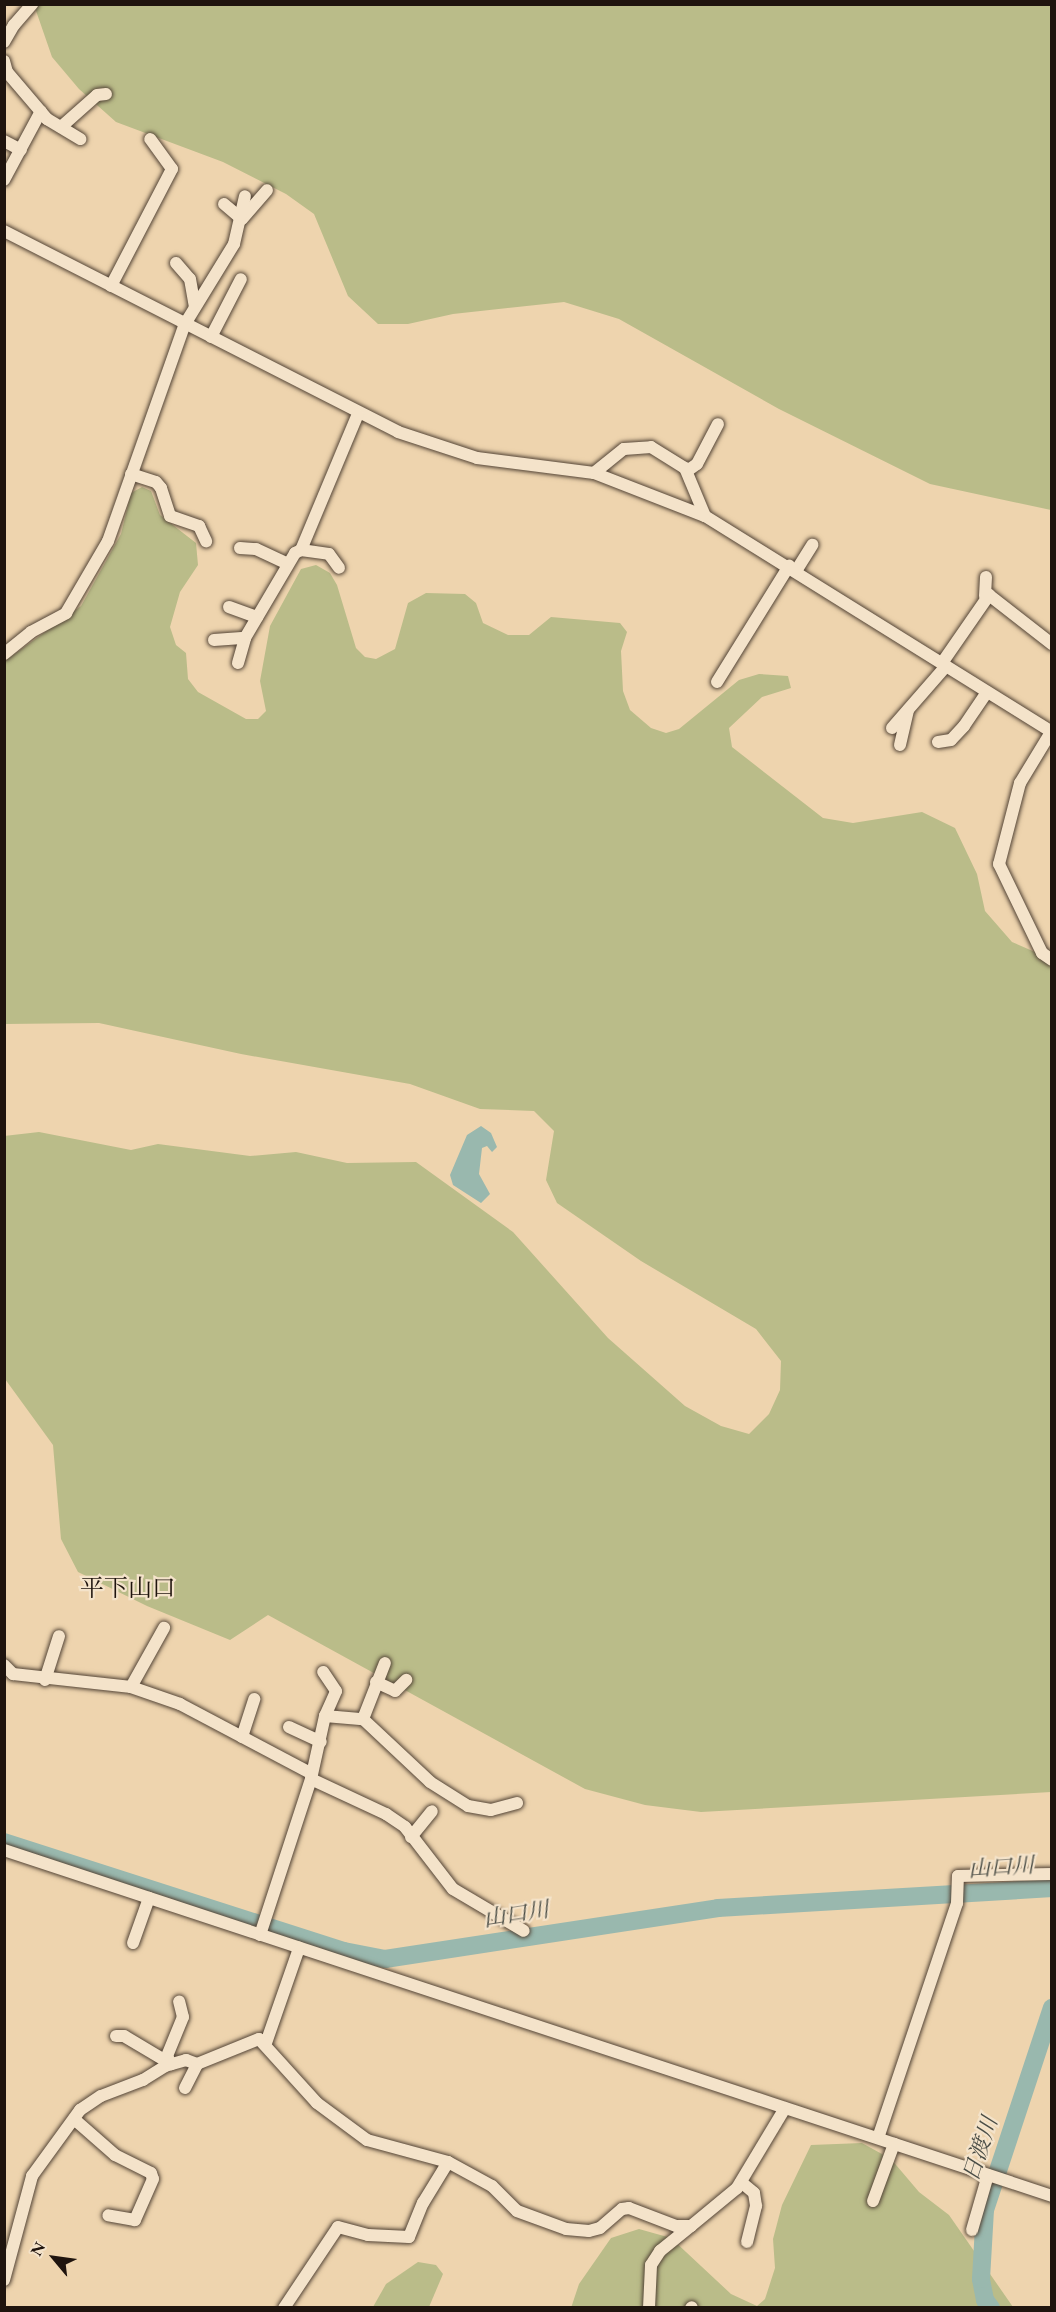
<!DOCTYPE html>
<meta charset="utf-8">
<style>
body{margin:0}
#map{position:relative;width:1056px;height:2312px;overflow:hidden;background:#eed4ae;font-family:"EB Garamond","Noto Serif JP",serif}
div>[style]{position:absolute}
.green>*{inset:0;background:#babc89}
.water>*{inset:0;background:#99b8ae}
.river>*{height:18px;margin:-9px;padding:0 9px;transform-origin:9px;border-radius:9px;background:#99b8ae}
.roads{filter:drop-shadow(0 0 2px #534436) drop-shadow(0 0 2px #534436)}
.minor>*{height:12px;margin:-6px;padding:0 6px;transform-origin:6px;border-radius:6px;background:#f4e3ca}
span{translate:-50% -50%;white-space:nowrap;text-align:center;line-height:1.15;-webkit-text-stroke:4.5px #f4e3ca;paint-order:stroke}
.water-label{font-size:22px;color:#4a4d46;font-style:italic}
.quarter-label{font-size:24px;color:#1f140e}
.frame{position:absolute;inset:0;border:6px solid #1f140e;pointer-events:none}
.north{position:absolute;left:24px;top:2228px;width:60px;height:60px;-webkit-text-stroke:4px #f4e3ca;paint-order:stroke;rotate:299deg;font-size:16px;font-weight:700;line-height:24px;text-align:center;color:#1f140e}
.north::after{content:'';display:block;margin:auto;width:21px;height:27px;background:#1f140e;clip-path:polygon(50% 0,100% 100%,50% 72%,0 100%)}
</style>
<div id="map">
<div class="green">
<div style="clip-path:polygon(34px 5px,1051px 5px,1051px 510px,930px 484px,779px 409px,619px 319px,564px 302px,453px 314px,408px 324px,378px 324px,348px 296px,314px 214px,286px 194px,223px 162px,116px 122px,79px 89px,52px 57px)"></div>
<div style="clip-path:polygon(142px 487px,151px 491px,160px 515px,196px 543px,198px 565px,180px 592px,170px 627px,176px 645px,186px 653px,188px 679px,198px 692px,246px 719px,258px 719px,266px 711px,260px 681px,270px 626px,301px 569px,316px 565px,330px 573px,337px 585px,356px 648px,365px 657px,376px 659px,395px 649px,408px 603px,426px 593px,465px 594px,476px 603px,483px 623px,508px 635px,529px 635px,551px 617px,620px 623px,627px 632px,621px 651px,623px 691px,630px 710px,651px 728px,666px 733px,679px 729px,739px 680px,759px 674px,788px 676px,791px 688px,762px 697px,729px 728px,732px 747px,823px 818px,853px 823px,922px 812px,955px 828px,977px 874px,985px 911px,1012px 942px,1051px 959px,1051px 1792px,701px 1812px,645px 1805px,585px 1789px,268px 1615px,230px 1640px,147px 1606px,78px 1572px,61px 1539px,53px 1445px,5px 1379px,4px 1136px,39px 1132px,131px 1150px,158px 1144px,250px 1156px,296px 1152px,347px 1163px,416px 1162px,513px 1232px,608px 1338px,685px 1406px,721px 1426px,749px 1434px,769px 1414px,780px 1390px,781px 1361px,756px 1329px,641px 1261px,557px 1203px,546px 1180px,554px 1131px,534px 1111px,480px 1109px,410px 1084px,241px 1054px,99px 1023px,5px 1024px,5px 661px,81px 606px,121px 534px,131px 493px)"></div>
<div style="clip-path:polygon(862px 2143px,891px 2159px,919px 2192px,949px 2215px,1013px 2307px,571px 2308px,579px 2284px,611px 2238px,639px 2229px,671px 2238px,731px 2294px,757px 2306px,765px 2299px,775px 2268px,773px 2239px,782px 2205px,811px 2145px)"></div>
<div style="clip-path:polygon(418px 2262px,436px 2265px,443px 2274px,429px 2307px,373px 2307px,386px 2284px)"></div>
</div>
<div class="water">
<div style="clip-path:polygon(481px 1126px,491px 1133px,497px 1147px,492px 1152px,487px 1146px,482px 1148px,479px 1174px,490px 1194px,481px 1203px,453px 1185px,450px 1175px,467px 1135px)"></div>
</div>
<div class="river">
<div style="left:4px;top:1842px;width:357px;rotate:17.8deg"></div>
<div style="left:344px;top:1951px;width:42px;rotate:11deg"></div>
<div style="left:385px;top:1959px;width:337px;rotate:-8.7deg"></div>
<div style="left:718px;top:1908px;width:335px;rotate:-3.4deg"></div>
<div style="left:991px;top:2308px;width:10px;rotate:-127deg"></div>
<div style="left:985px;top:2300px;width:21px;rotate:-101deg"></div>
<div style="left:981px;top:2279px;width:69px;rotate:-86.7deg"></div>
<div style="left:985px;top:2210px;width:213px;rotate:-71.7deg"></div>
</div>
<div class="roads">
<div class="minor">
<div style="left:4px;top:42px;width:20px;rotate:-60deg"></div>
<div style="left:14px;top:25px;width:28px;rotate:-49deg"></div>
<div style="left:4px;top:61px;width:11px;rotate:75deg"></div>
<div style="left:7px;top:72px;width:62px;rotate:49.6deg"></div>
<div style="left:47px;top:119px;width:39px;rotate:31deg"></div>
<div style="left:61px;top:127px;width:48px;rotate:-41.6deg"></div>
<div style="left:97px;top:95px;width:9px;rotate:-6deg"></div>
<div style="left:4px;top:141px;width:19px;rotate:28deg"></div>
<div style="left:4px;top:180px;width:78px;rotate:-61.8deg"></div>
<div style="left:224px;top:204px;width:23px;rotate:40deg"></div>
<div style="left:242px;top:219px;width:38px;rotate:-49deg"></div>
<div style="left:4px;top:231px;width:442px;rotate:27deg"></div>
<div style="left:398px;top:432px;width:83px;rotate:18.2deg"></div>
<div style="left:477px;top:458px;width:118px;rotate:7.3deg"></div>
<div style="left:594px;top:473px;width:119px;rotate:21.2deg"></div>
<div style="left:705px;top:516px;width:409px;rotate:31.9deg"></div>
<div style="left:176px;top:263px;width:21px;rotate:49deg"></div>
<div style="left:190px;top:279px;width:28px;rotate:80deg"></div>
<div style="left:111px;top:286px;width:132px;rotate:-62.5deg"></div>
<div style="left:172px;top:169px;width:37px;rotate:-126deg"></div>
<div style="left:211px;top:337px;width:65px;rotate:-62.7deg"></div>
<div style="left:687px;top:471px;width:12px;rotate:-35deg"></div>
<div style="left:697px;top:464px;width:45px;rotate:-62.3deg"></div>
<div style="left:594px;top:473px;width:38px;rotate:-39deg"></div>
<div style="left:624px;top:449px;width:27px;rotate:-4deg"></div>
<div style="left:651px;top:447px;width:40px;rotate:32deg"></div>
<div style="left:685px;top:468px;width:52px;rotate:67.4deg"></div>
<div style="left:131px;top:474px;width:26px;rotate:18deg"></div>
<div style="left:156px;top:482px;width:8px;rotate:50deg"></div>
<div style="left:161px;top:488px;width:29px;rotate:72deg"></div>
<div style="left:170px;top:516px;width:31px;rotate:19deg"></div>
<div style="left:199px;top:526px;width:17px;rotate:65deg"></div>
<div style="left:240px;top:548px;width:16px;rotate:4deg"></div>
<div style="left:256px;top:549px;width:33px;rotate:25deg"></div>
<div style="left:301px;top:550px;width:147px;rotate:-67.3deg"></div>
<div style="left:796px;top:571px;width:31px;rotate:-58deg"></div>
<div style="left:985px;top:596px;width:19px;rotate:-87deg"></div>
<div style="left:229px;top:607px;width:30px;rotate:20deg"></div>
<div style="left:214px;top:640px;width:31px;rotate:-4deg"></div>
<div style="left:4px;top:654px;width:35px;rotate:-39deg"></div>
<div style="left:31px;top:632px;width:40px;rotate:-28deg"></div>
<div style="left:66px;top:613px;width:83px;rotate:-59.7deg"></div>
<div style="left:108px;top:541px;width:230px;rotate:-70.5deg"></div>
<div style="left:185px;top:324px;width:94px;rotate:-58.5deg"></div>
<div style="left:234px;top:244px;width:49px;rotate:-77.1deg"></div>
<div style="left:238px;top:663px;width:26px;rotate:-74deg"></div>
<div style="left:245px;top:638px;width:99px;rotate:-59.5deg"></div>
<div style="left:295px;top:553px;width:7px;rotate:-27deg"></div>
<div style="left:301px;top:550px;width:28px;rotate:8deg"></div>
<div style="left:329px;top:554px;width:17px;rotate:54deg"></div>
<div style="left:942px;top:663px;width:83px;rotate:-55.3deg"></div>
<div style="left:989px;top:595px;width:80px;rotate:37.9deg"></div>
<div style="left:717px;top:682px;width:137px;rotate:-58.2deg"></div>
<div style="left:892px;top:728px;width:82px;rotate:-48.9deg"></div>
<div style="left:1051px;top:732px;width:60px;rotate:121.3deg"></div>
<div style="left:1020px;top:783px;width:84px;rotate:104.5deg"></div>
<div style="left:999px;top:864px;width:99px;rotate:64.2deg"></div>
<div style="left:1042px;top:953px;width:12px;rotate:35deg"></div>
<div style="left:938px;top:742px;width:13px;rotate:-9deg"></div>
<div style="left:951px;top:740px;width:19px;rotate:-47deg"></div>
<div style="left:964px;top:726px;width:41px;rotate:-55.9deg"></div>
<div style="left:900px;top:745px;width:36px;rotate:-77deg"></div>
<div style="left:4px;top:1665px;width:13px;rotate:45deg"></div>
<div style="left:13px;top:1674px;width:119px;rotate:6.3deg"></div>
<div style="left:131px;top:1687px;width:52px;rotate:19.1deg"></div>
<div style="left:180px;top:1704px;width:149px;rotate:27.9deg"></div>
<div style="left:45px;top:1680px;width:46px;rotate:-72.3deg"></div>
<div style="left:376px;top:1682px;width:21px;rotate:25deg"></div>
<div style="left:395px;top:1691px;width:16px;rotate:-45deg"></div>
<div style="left:131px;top:1687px;width:68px;rotate:-60.8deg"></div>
<div style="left:325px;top:1716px;width:38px;rotate:5deg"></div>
<div style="left:363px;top:1719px;width:92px;rotate:43.2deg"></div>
<div style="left:430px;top:1782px;width:45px;rotate:32.3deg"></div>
<div style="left:468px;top:1806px;width:23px;rotate:10deg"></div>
<div style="left:491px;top:1810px;width:27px;rotate:-15deg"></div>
<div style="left:363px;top:1719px;width:60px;rotate:-68.6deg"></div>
<div style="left:289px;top:1727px;width:35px;rotate:25deg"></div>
<div style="left:242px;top:1737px;width:40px;rotate:-72deg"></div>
<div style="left:311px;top:1779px;width:83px;rotate:25deg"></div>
<div style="left:386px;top:1814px;width:23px;rotate:34deg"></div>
<div style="left:405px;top:1827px;width:78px;rotate:52.3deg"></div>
<div style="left:453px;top:1889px;width:82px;rotate:30.6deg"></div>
<div style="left:411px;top:1837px;width:33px;rotate:-51deg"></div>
<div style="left:4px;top:1850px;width:1104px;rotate:18.27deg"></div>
<div style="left:260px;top:1935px;width:164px;rotate:-71.9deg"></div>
<div style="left:311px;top:1779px;width:65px;rotate:-77.5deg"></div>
<div style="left:325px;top:1716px;width:27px;rotate:-66deg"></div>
<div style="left:336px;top:1691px;width:23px;rotate:-124deg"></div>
<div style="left:133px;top:1943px;width:48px;rotate:-70.4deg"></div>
<div style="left:116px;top:2036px;width:8px"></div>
<div style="left:124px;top:2036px;width:55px;rotate:30.8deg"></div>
<div style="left:171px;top:2064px;width:9px;rotate:-117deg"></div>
<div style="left:167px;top:2056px;width:42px;rotate:-67.7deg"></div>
<div style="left:183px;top:2017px;width:16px;rotate:-104deg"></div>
<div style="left:266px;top:2043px;width:101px;rotate:-70.8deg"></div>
<div style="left:185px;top:2088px;width:27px;rotate:-63deg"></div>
<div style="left:74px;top:2119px;width:55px;rotate:41.3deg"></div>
<div style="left:115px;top:2155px;width:40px;rotate:26.6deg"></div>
<div style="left:151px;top:2173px;width:6px;rotate:72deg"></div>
<div style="left:153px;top:2179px;width:45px;rotate:113.7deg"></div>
<div style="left:135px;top:2220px;width:27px;rotate:-170deg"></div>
<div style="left:878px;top:2138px;width:248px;rotate:-71.4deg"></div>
<div style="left:957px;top:1903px;width:27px;rotate:-88deg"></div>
<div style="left:958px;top:1876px;width:94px;rotate:-1.2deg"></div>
<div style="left:741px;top:2182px;width:17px;rotate:40deg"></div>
<div style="left:754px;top:2193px;width:13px;rotate:81deg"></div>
<div style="left:756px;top:2206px;width:37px;rotate:104deg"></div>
<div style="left:873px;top:2201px;width:61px;rotate:-69.8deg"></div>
<div style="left:972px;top:2230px;width:57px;rotate:-73.8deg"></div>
<div style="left:4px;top:2280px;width:108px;rotate:-74.9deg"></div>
<div style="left:32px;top:2176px;width:82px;rotate:-54deg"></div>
<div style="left:80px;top:2110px;width:25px;rotate:-34deg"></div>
<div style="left:101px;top:2096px;width:45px;rotate:-20.9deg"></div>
<div style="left:143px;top:2080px;width:26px;rotate:-32deg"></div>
<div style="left:165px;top:2066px;width:22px;rotate:-16deg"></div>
<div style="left:186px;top:2060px;width:12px;rotate:20deg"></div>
<div style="left:197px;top:2064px;width:67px;rotate:-22deg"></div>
<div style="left:259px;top:2039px;width:86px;rotate:47.8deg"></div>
<div style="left:317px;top:2103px;width:62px;rotate:36.5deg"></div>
<div style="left:367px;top:2140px;width:84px;rotate:15.2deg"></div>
<div style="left:448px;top:2162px;width:50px;rotate:28.6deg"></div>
<div style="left:492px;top:2186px;width:35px;rotate:45deg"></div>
<div style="left:517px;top:2211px;width:52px;rotate:20.2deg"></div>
<div style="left:566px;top:2229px;width:23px;rotate:5deg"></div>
<div style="left:589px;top:2231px;width:11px;rotate:-15deg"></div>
<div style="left:600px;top:2228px;width:29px;rotate:-41deg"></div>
<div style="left:622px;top:2209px;width:7px;rotate:-8deg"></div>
<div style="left:629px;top:2208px;width:50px;rotate:21deg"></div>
<div style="left:676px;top:2226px;width:15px"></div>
<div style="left:691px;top:2226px;width:60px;rotate:-39.6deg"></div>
<div style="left:737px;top:2188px;width:93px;rotate:-59deg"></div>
<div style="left:284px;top:2308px;width:97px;rotate:-56.3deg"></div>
<div style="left:338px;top:2227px;width:31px;rotate:15deg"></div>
<div style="left:368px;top:2235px;width:41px;rotate:2.8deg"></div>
<div style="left:409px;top:2237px;width:37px;rotate:-68deg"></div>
<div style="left:423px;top:2203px;width:48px;rotate:-58.6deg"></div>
<div style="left:649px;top:2308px;width:43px;rotate:-87.3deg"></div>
<div style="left:651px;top:2265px;width:17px;rotate:-57deg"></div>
<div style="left:660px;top:2251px;width:40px;rotate:-39deg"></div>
<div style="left:691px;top:2308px;width:1px;rotate:-45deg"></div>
</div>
</div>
<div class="water-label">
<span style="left:1001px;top:1867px;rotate:-4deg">山口川</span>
<span style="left:516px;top:1914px;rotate:-9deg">山口川</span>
<span style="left:980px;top:2149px;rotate:-72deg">日渡川</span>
</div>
<div class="quarter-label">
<span style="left:128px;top:1588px">平下山口</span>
</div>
<div class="frame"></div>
<div class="north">N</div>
</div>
